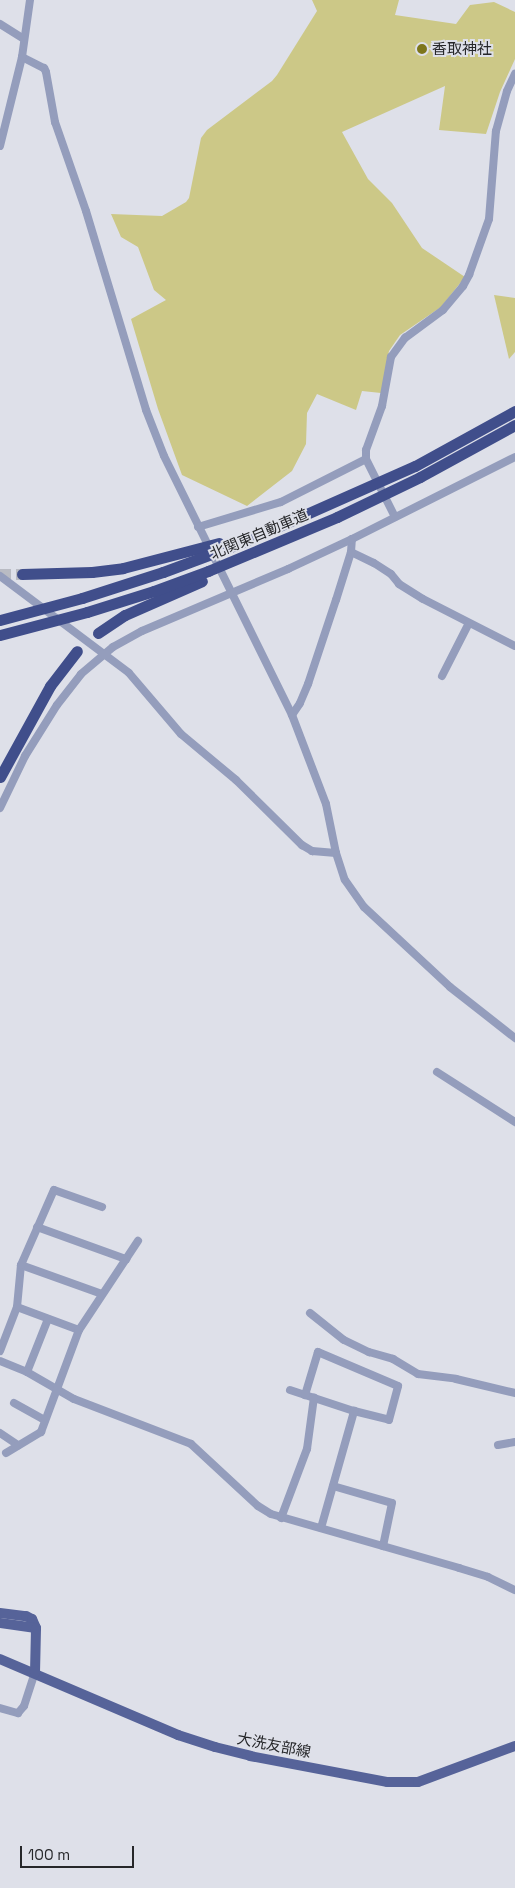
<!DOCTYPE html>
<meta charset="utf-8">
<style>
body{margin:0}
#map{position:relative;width:515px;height:1888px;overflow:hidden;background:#dee0e9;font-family:"Space Grotesk","Noto Sans JP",sans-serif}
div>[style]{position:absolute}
.green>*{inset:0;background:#ccc887}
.highway-tunnel>*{height:11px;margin-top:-5.5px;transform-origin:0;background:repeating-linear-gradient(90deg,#b9bbc3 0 11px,transparent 0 16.5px)}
.minor>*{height:8px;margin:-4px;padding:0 4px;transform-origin:4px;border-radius:4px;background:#949dbc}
.major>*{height:10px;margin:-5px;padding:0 5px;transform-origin:5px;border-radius:5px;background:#566399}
.highway>*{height:11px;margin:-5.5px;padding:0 5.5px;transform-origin:5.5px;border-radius:5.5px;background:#404e8b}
.dots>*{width:14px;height:14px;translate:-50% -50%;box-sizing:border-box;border:2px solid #dee0e9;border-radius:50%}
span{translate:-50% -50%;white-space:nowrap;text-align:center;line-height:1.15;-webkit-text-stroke:4px #dee0e9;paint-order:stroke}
.poi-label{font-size:15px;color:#26272a}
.left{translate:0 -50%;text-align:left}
.street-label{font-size:15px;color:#26272a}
.scale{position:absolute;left:20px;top:1846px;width:114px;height:22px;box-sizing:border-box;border:2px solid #26272a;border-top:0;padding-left:6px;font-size:15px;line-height:18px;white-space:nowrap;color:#26272a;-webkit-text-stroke:4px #dee0e9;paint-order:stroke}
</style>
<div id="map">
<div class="green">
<div style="clip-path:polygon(312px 0,399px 0,395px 15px,456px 24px,470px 5px,494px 2px,515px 12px,515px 59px,500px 92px,486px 134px,439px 130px,445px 86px,342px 132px,368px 179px,392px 203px,422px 248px,465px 277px,441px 307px,400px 335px,389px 351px,381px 393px,362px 391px,356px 410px,317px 394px,307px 413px,306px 444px,292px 471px,247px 506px,182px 475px,158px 409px,131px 319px,166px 300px,154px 290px,138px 247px,121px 237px,111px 214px,162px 216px,186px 202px,189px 198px,201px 138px,207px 130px,272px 81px,277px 75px,317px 11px)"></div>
<div style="clip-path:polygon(494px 295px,515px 298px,515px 352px,509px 359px)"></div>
</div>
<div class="highway-tunnel">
<div style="left:0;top:574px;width:22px"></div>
</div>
<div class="minor">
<div style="left:0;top:24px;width:28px;rotate:32deg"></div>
<div style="left:22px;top:57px;width:25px;rotate:27deg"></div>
<div style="left:44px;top:68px;width:4px;rotate:63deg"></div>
<div style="left:46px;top:72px;width:51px;rotate:79.8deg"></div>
<div style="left:55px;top:122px;width:94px;rotate:70.8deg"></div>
<div style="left:86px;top:211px;width:208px;rotate:73.2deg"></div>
<div style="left:146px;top:410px;width:49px;rotate:68.6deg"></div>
<div style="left:164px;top:456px;width:289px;rotate:63.7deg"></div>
<div style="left:292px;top:715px;width:95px;rotate:69.1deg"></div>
<div style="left:326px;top:804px;width:50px;rotate:78.5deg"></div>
<div style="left:336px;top:853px;width:28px;rotate:72deg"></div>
<div style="left:345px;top:880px;width:33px;rotate:55deg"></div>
<div style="left:364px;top:907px;width:117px;rotate:42.9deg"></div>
<div style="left:450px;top:987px;width:83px;rotate:38.1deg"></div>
<div style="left:0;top:146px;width:92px;rotate:-76.1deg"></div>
<div style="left:22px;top:57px;width:58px;rotate:-82deg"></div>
<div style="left:395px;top:517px;width:65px;rotate:-116.6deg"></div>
<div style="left:366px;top:459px;width:9px;rotate:-90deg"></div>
<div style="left:366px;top:450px;width:47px;rotate:-70deg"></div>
<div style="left:382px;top:406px;width:50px;rotate:-79.6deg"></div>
<div style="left:391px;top:357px;width:24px;rotate:-54deg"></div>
<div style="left:405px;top:338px;width:47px;rotate:-36.4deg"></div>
<div style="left:443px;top:310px;width:31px;rotate:-50deg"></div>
<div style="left:463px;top:286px;width:13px;rotate:-61deg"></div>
<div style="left:469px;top:275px;width:59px;rotate:-70.3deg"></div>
<div style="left:489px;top:219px;width:88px;rotate:-85.5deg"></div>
<div style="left:496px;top:131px;width:41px;rotate:-74.6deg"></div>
<div style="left:507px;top:91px;width:19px;rotate:-65deg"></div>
<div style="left:198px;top:527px;width:87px;rotate:-16.8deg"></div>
<div style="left:281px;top:502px;width:95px;rotate:-26.8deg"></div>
<div style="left:351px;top:552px;width:25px;rotate:26deg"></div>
<div style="left:374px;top:563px;width:20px;rotate:33deg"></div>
<div style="left:391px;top:574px;width:13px;rotate:51deg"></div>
<div style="left:399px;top:584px;width:28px;rotate:32deg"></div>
<div style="left:423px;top:599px;width:103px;rotate:27.1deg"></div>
<div style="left:0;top:576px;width:161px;rotate:36.9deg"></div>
<div style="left:129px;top:673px;width:80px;rotate:49.6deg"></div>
<div style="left:181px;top:734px;width:72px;rotate:39.9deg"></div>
<div style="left:236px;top:780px;width:93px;rotate:44.6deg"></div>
<div style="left:302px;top:845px;width:12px;rotate:31deg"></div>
<div style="left:312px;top:851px;width:24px;rotate:5deg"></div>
<div style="left:442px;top:676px;width:59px;rotate:-63deg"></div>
<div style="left:292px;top:715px;width:14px;rotate:-56deg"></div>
<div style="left:300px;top:703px;width:21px;rotate:-67deg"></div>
<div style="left:308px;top:684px;width:89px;rotate:-71.6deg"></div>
<div style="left:336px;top:600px;width:50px;rotate:-72.6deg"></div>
<div style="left:351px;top:552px;width:13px;rotate:-86deg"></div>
<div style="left:0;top:808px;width:58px;rotate:-64.3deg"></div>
<div style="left:25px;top:756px;width:60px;rotate:-57.9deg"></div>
<div style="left:57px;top:705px;width:39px;rotate:-52deg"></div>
<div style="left:81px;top:674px;width:42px;rotate:-40.2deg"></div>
<div style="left:113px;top:647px;width:33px;rotate:-29deg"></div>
<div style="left:142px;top:631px;width:159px;rotate:-23deg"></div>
<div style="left:288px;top:569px;width:71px;rotate:-25.1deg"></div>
<div style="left:352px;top:539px;width:182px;rotate:-26.7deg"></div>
<div style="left:437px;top:1072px;width:93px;rotate:32.7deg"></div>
<div style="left:37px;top:1227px;width:95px;rotate:19.8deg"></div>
<div style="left:21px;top:1265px;width:86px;rotate:19.7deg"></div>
<div style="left:17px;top:1307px;width:66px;rotate:20.4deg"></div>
<div style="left:310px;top:1313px;width:43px;rotate:38.5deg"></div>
<div style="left:344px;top:1340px;width:28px;rotate:26deg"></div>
<div style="left:369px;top:1352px;width:25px;rotate:16deg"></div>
<div style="left:393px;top:1359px;width:29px;rotate:31deg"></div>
<div style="left:418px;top:1374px;width:38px;rotate:7deg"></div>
<div style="left:456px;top:1379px;width:61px;rotate:13.3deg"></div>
<div style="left:0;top:1351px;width:47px;rotate:-68.9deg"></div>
<div style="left:17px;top:1307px;width:42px;rotate:-84.6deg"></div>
<div style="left:21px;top:1265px;width:82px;rotate:-66.3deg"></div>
<div style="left:54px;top:1190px;width:51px;rotate:19.5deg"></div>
<div style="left:0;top:1361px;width:29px;rotate:22deg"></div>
<div style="left:27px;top:1372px;width:54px;rotate:29.9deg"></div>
<div style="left:74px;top:1399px;width:125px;rotate:21deg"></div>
<div style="left:191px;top:1444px;width:91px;rotate:42.8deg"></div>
<div style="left:258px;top:1506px;width:15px;rotate:32deg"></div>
<div style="left:271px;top:1514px;width:196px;rotate:16deg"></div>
<div style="left:459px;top:1568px;width:30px;rotate:17deg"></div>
<div style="left:488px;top:1577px;width:30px;rotate:26deg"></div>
<div style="left:27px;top:1372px;width:57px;rotate:-68.4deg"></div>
<div style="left:290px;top:1390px;width:67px;rotate:18.2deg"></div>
<div style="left:354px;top:1411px;width:36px;rotate:14deg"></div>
<div style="left:389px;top:1420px;width:35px;rotate:-75deg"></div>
<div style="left:398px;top:1386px;width:87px;rotate:-157deg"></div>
<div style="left:318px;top:1352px;width:45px;rotate:106.8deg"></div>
<div style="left:14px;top:1403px;width:35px;rotate:29deg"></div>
<div style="left:0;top:1433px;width:22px;rotate:34deg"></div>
<div style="left:498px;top:1445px;width:17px;rotate:-10deg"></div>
<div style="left:6px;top:1453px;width:41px;rotate:-31deg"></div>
<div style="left:41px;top:1432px;width:109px;rotate:-69.6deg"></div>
<div style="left:79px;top:1330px;width:107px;rotate:-56.5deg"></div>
<div style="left:333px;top:1486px;width:61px;rotate:16.1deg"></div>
<div style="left:392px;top:1503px;width:44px;rotate:101.8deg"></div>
<div style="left:281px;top:1518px;width:74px;rotate:-69.4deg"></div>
<div style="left:307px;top:1449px;width:52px;rotate:-82.3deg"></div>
<div style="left:321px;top:1528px;width:122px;rotate:-74.2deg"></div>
<div style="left:0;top:1708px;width:19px;rotate:16deg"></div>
<div style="left:18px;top:1713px;width:9px;rotate:-49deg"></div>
<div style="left:24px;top:1706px;width:35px;rotate:-72deg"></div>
</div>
<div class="major">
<div style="left:0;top:1613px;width:26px;rotate:7deg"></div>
<div style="left:26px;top:1616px;width:7px;rotate:27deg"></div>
<div style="left:32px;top:1619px;width:10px;rotate:66deg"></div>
<div style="left:0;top:1623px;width:36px;rotate:8deg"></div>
<div style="left:0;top:1659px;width:194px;rotate:23.1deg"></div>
<div style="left:178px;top:1735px;width:39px;rotate:18deg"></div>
<div style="left:215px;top:1747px;width:36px;rotate:14deg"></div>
<div style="left:250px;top:1756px;width:139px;rotate:10.7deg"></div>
<div style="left:387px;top:1782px;width:31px"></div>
<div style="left:418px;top:1782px;width:103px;rotate:-20.4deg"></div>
<div style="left:35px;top:1673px;width:45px;rotate:-88.7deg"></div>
</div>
<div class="highway">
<div style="left:22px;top:574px;width:70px;rotate:-1.6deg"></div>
<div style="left:92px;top:572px;width:31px;rotate:-7deg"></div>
<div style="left:123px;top:568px;width:99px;rotate:-14.6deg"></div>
<div style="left:0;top:620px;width:85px;rotate:-15deg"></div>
<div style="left:82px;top:598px;width:85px;rotate:-17.8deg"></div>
<div style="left:163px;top:572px;width:83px;rotate:-20.4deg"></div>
<div style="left:241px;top:543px;width:190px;rotate:-23.9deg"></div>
<div style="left:415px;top:466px;width:114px;rotate:-28.8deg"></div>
<div style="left:98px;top:633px;width:32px;rotate:-34deg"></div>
<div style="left:125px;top:615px;width:84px;rotate:-23.8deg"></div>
<div style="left:0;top:635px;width:90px;rotate:-14.8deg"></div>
<div style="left:87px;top:612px;width:70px;rotate:-17.4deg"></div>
<div style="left:154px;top:591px;width:58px;rotate:-20.3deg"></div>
<div style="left:208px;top:571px;width:140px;rotate:-22.7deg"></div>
<div style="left:337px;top:517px;width:92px;rotate:-25.7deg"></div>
<div style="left:420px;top:477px;width:108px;rotate:-28.7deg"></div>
<div style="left:0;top:777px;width:104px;rotate:-61.2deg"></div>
<div style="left:50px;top:686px;width:44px;rotate:-52.4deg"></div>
</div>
<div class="dots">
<div style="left:422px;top:49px;background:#7d761b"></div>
</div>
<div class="poi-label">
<span class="left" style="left:432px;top:49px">香取神社</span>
</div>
<div class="street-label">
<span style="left:259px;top:534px;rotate:-23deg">北関東自動車道</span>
<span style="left:274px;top:1745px;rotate:11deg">大洗友部線</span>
</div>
<div class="scale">100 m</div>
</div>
